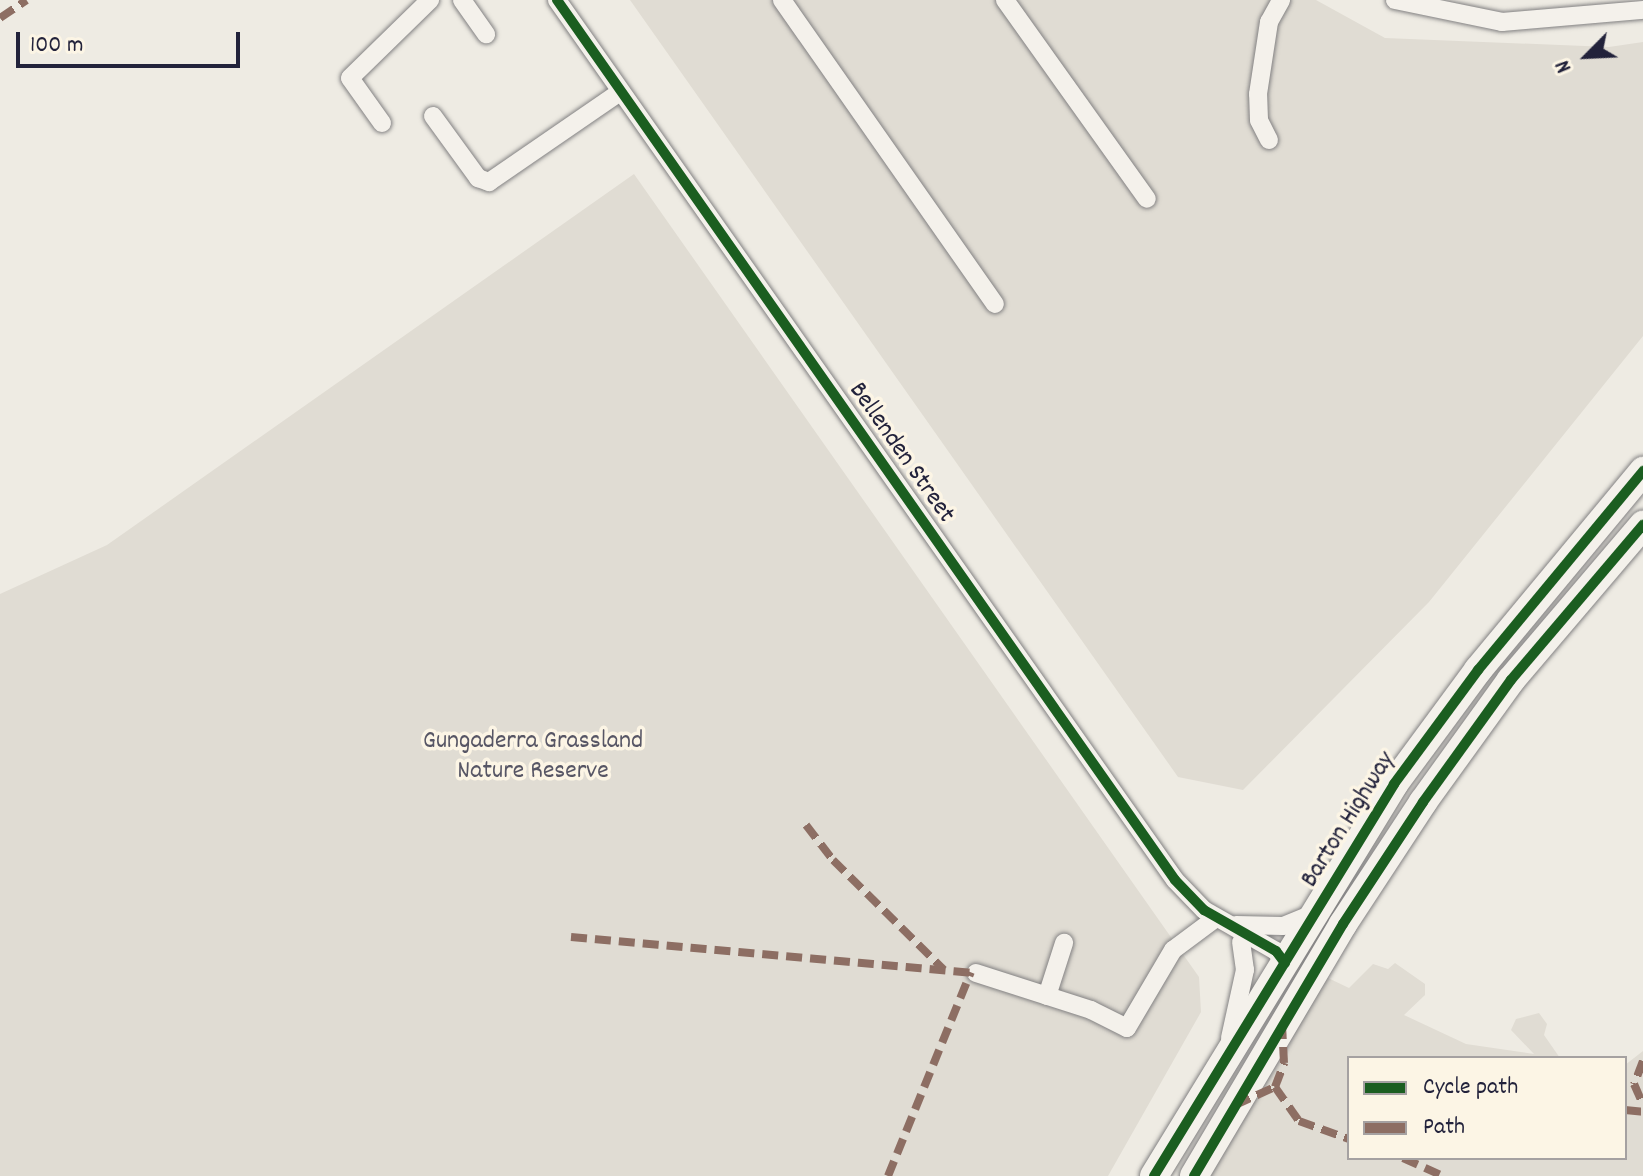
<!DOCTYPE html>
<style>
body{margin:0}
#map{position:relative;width:1643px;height:1176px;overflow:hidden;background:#eeebe3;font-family:Dekko,sans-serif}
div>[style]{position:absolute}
.green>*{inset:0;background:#e0dcd3}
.roads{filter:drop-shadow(0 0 2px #828182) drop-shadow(0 0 2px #828182)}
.minor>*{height:18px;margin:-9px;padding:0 9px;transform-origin:9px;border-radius:9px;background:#f4f1eb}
.highway>*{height:28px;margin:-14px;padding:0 14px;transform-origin:14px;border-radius:14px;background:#f4f1eb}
.quiet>*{height:8px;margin-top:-4px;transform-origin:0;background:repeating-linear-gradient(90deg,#8d6e63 0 16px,transparent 0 24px)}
.cycleway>*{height:10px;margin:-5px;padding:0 5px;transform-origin:5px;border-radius:5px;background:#1b5e20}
span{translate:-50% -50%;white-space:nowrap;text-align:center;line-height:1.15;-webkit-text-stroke:7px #fcf5e5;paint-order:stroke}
.street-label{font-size:26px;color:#22223b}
.park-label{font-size:26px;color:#575665}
.legend{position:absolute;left:1347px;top:1056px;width:280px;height:104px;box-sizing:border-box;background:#fcf5e5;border:2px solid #a5a1a1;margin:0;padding:10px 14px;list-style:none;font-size:24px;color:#22223b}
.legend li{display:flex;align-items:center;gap:16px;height:40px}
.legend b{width:40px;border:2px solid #a5a1a1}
.north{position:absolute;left:1547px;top:16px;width:80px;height:80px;-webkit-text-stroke:6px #fcf5e5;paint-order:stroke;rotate:246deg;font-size:22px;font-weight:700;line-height:32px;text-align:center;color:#22223b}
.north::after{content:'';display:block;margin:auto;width:28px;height:36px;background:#22223b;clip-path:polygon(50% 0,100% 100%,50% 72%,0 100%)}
.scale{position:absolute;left:16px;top:32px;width:224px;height:36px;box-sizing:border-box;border:4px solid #22223b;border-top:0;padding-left:10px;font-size:24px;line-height:28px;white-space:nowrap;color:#22223b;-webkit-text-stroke:6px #fcf5e5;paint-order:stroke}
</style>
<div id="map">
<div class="green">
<div style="clip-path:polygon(630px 0,1316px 0,1385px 38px,1609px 47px,1643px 42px,1643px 336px,1429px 602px,1243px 790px,1178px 777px)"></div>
<div style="clip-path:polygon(634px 174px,1199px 977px,1201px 1012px,1108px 1176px,0 1176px,0 594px,107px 545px)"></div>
<div style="clip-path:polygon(1395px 963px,1425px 984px,1425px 995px,1404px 1015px,1466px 1044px,1534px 1054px,1511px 1030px,1516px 1019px,1539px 1013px,1547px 1024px,1544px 1035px,1560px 1058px,1349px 1058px,1349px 1158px,1625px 1158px,1625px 1065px,1643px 1051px,1643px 1176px,1209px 1176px,1326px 977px,1349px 988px,1373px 964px,1388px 969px)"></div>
</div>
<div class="roads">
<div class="minor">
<div style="left:462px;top:0;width:42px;rotate:54.8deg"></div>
<div style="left:557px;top:0;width:1075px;rotate:54.92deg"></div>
<div style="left:1175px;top:880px;width:42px;rotate:46deg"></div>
<div style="left:1204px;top:910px;width:83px;rotate:29.7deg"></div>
<div style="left:1276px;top:951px;width:15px;rotate:53deg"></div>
<div style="left:782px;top:0;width:371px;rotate:55deg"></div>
<div style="left:1005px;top:0;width:244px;rotate:54.5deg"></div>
<div style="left:1395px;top:0;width:109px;rotate:11.6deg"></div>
<div style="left:1502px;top:22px;width:142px;rotate:-4.9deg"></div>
<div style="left:433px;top:116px;width:77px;rotate:54deg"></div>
<div style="left:478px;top:178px;width:12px;rotate:20deg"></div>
<div style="left:489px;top:182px;width:159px;rotate:-34.5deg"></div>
<div style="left:382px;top:123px;width:55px;rotate:-125.4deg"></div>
<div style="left:350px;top:78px;width:112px;rotate:-44.3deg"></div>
<div style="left:1269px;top:140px;width:22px;rotate:-117deg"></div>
<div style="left:1259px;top:120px;width:26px;rotate:-92deg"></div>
<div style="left:1258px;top:94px;width:73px;rotate:-81.3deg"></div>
<div style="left:1269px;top:22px;width:25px;rotate:-61deg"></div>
<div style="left:1236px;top:925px;width:47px;rotate:1.2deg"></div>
<div style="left:1283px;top:926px;width:31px;rotate:-22deg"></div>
<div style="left:976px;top:973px;width:121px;rotate:17.8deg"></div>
<div style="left:1091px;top:1010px;width:40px;rotate:26.6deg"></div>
<div style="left:1127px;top:1028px;width:91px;rotate:-59.5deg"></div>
<div style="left:1173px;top:950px;width:54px;rotate:-36.7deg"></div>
<div style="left:1047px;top:996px;width:56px;rotate:-72.2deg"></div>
<div style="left:1230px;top:1038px;width:70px;rotate:-77.6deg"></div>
<div style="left:1245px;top:970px;width:28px;rotate:-98deg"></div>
</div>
<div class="highway">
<div style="left:1154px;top:1176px;width:460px;rotate:-58.5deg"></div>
<div style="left:1394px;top:784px;width:142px;rotate:-53.6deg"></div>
<div style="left:1478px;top:670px;width:259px;rotate:-50.3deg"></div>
<div style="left:1194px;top:1176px;width:293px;rotate:-59.4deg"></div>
<div style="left:1343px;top:924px;width:146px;rotate:-56.7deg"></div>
<div style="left:1423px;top:802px;width:150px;rotate:-54.2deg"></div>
<div style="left:1511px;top:680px;width:204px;rotate:-49.6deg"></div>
</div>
</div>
<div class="quiet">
<div style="left:0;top:18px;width:32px;rotate:-34deg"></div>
<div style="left:806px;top:825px;width:44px;rotate:52.4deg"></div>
<div style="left:833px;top:860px;width:156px;rotate:44.7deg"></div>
<div style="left:571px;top:937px;width:407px;rotate:5.1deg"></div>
<div style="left:1643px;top:1061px;width:25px;rotate:111deg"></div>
<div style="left:1634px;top:1084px;width:22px;rotate:66deg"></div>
<div style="left:1275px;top:1087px;width:42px;rotate:54.8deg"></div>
<div style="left:1299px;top:1121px;width:53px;rotate:19.8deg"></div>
<div style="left:1235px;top:1105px;width:44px;rotate:-24.2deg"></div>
<div style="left:1275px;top:1087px;width:26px;rotate:-69deg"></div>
<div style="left:1284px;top:1063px;width:34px;rotate:-93deg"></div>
<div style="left:1625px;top:1110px;width:18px;rotate:6deg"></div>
<div style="left:1403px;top:1158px;width:44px;rotate:24.2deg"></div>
<div style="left:888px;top:1176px;width:220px;rotate:-67.9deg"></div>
</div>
<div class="cycleway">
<div style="left:557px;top:0;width:1075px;rotate:54.92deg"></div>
<div style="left:1175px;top:880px;width:42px;rotate:46deg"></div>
<div style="left:1204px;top:910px;width:83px;rotate:29.7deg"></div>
<div style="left:1276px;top:951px;width:15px;rotate:53deg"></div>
<div style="left:1154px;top:1176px;width:460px;rotate:-58.5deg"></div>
<div style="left:1394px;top:784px;width:142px;rotate:-53.6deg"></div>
<div style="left:1478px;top:670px;width:259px;rotate:-50.3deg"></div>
<div style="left:1194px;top:1176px;width:293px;rotate:-59.4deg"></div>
<div style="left:1343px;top:924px;width:146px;rotate:-56.7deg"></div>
<div style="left:1423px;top:802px;width:150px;rotate:-54.2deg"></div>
<div style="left:1511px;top:680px;width:204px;rotate:-49.6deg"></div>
</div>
<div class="street-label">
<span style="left:901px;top:453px;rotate:55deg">Bellenden Street</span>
<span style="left:1349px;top:820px;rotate:-58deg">Barton Highway</span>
</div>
<div class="park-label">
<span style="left:533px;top:757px">Gungaderra Grassland<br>Nature Reserve</span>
</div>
<ul class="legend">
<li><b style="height:10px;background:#1b5e20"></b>Cycle path</li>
<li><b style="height:10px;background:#8d6e63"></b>Path</li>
</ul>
<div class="north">N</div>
<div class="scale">100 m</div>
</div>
